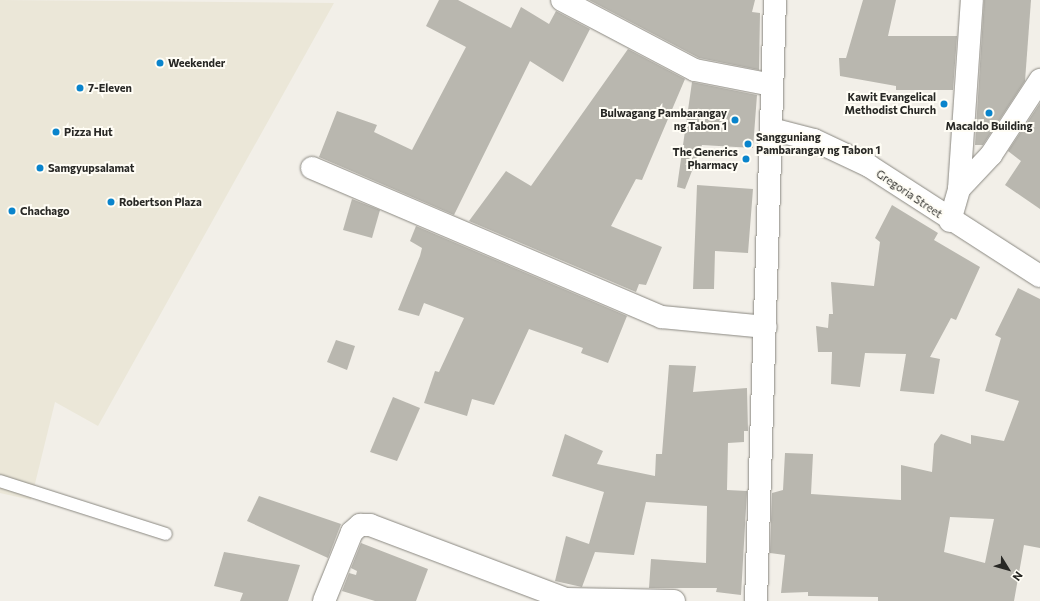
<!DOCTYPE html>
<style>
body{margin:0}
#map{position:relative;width:1040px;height:601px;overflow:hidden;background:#f2efe8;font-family:Commissioner,sans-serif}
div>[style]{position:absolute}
.built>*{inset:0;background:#ebe7d8}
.building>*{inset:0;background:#b9b7af}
.roads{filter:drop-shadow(0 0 1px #8a8881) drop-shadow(0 0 1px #8a8881)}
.lane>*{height:12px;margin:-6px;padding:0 6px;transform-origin:6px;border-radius:6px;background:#fff}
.street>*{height:22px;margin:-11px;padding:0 11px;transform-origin:11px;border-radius:11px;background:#fff}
.secondary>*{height:22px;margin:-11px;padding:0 11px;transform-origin:11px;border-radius:11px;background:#fff}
.dots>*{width:11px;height:11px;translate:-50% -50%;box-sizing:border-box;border:2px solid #fffdf5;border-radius:50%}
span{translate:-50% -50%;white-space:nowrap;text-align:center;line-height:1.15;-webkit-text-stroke:4px #fffdf5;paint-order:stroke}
.poi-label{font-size:11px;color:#282825;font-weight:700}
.left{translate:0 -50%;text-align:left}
.right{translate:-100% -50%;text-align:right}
.street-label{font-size:11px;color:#282825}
.north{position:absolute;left:988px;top:549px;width:40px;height:40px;-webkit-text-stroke:3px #fffdf5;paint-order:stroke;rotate:127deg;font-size:11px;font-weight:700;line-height:16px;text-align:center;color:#282825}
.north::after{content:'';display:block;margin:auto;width:14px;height:18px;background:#282825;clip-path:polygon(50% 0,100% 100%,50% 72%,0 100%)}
</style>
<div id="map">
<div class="built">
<div style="clip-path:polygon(0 0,334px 3px,98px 426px,55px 402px,31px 500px,0 493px)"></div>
</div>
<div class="building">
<div style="clip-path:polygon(439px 0,458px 0,511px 28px,521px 7px,549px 24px,556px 11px,590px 29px,563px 82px,530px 61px,454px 215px,319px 157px,337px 111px,377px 125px,374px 132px,412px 150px,466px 47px,426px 26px)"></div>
<div style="clip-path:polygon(589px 0,755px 0,752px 12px,760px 13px,759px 70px,699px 58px)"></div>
<div style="clip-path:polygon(863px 0,896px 0,888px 36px,957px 36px,953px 90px,896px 90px,896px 86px,840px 76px,839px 58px,846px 58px)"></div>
<div style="clip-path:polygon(984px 0,1031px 0,1025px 81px,983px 145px,975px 145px)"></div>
<div style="clip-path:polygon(628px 49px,685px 79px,642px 180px,636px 179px,611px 226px,662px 247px,646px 285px,639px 284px,636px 292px,469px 221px,506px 171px,531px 186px)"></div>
<div style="clip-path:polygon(692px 82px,757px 95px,753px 148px,702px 145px,685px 189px,677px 187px)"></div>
<div style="clip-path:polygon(1040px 103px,1040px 209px,1005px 185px,1021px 161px,1008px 151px)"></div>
<div style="clip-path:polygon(697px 185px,753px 189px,748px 253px,715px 251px,714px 289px,693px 289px)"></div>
<div style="clip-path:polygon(352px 199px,380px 210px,372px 238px,343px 230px)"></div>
<div style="clip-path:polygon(892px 205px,938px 233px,934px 240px,980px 267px,956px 320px,951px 318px,930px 357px,940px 359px,934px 394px,900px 391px,906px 354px,865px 353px,860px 387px,831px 384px,832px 352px,818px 352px,816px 326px,828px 328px,829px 314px,833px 314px,831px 282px,874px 286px,880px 242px,875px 238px)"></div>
<div style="clip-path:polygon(416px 226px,627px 316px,608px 363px,581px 353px,583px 348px,529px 329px,494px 405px,472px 399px,467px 416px,424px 403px,435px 371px,439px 372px,464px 318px,424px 303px,419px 316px,398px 310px,420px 256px,422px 248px,410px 241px)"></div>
<div style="clip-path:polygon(evenodd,1018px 288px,1040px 299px,1040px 548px,1024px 545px,1014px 601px,878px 601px,878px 597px,808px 596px,808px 592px,781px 593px,785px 555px,770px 553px,772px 493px,783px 490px,785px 453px,813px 454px,811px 494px,901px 500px,901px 465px,932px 472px,934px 444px,941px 434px,971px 444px,971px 435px,1004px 441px,1019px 401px,985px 391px,1001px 338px,995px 335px,1018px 288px,950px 517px,994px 519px,985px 563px,944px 552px,950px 517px)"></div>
<div style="clip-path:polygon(336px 340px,355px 346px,347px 370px,327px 362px)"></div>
<div style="clip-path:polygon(669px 365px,696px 366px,693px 392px,747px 388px,748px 431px,744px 431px,744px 442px,728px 443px,727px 490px,747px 491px,741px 595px,716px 592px,717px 588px,649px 588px,651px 559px,706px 563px,707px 506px,646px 502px,634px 555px,595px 552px,582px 587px,555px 581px,566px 536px,589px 544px,604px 492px,552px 476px,565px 434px,603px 451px,597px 464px,655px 476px,656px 454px,662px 454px)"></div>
<div style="clip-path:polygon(393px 397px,420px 408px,397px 461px,370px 452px)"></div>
<div style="clip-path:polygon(259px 496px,341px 524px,328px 558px,247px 521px)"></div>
<div style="clip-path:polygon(361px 543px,428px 569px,416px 601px,375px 601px,342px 591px,349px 573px,356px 575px,357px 571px,351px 568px)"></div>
<div style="clip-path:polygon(224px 552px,300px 565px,288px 601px,240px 601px,243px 593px,214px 586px)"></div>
</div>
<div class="roads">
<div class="lane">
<div style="left:0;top:481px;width:174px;rotate:17.7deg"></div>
</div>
<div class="street">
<div style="left:562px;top:0;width:150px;rotate:27.8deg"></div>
<div style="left:695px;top:70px;width:78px;rotate:11deg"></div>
<div style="left:312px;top:168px;width:380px;rotate:23.1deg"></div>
<div style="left:662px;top:317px;width:104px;rotate:5.5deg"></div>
<div style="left:959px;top:189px;width:47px;rotate:-46.7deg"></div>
<div style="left:991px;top:155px;width:90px;rotate:-56.8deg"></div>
<div style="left:950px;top:221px;width:33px;rotate:-74deg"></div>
<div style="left:959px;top:189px;width:189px;rotate:-86.1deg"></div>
<div style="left:324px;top:601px;width:74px;rotate:-67.9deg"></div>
<div style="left:352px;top:532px;width:11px;rotate:-41deg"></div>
<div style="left:360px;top:525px;width:10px"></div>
<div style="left:370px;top:525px;width:210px;rotate:20.7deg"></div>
<div style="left:566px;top:599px;width:108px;rotate:1.1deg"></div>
</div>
<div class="secondary">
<div style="left:771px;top:129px;width:44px;rotate:14.3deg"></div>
<div style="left:814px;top:140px;width:61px;rotate:25.3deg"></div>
<div style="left:869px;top:166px;width:203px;rotate:32.8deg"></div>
<div style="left:756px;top:601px;width:601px;rotate:-88.19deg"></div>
</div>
</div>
<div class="dots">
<div style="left:160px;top:63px;background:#0984cc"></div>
<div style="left:80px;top:88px;background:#0984cc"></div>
<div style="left:944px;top:104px;background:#0984cc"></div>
<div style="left:989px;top:113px;background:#0984cc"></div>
<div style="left:735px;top:120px;background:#0984cc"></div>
<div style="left:56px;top:132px;background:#0984cc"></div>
<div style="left:748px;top:144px;background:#0984cc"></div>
<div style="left:746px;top:159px;background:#0984cc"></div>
<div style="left:40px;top:168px;background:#0984cc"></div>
<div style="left:111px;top:202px;background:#0984cc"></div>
<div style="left:12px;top:211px;background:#0984cc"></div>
</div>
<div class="poi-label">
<span class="left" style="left:168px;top:63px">Weekender</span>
<span class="left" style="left:88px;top:88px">7-Eleven</span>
<span class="right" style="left:936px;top:104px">Kawit Evangelical<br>Methodist Church</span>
<span class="right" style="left:727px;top:120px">Bulwagang Pambarangay<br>ng Tabon 1</span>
<span style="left:989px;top:126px">Macaldo Building</span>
<span class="left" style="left:64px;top:132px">Pizza Hut</span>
<span class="left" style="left:756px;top:144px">Sangguniang<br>Pambarangay ng Tabon 1</span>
<span class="right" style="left:738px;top:159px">The Generics<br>Pharmacy</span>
<span class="left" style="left:48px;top:168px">Samgyupsalamat</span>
<span class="left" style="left:119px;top:202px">Robertson Plaza</span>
<span class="left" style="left:20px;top:211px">Chachago</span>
</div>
<div class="street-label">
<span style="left:909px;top:194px;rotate:34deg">Gregoria Street</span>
</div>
<div class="north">N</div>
</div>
